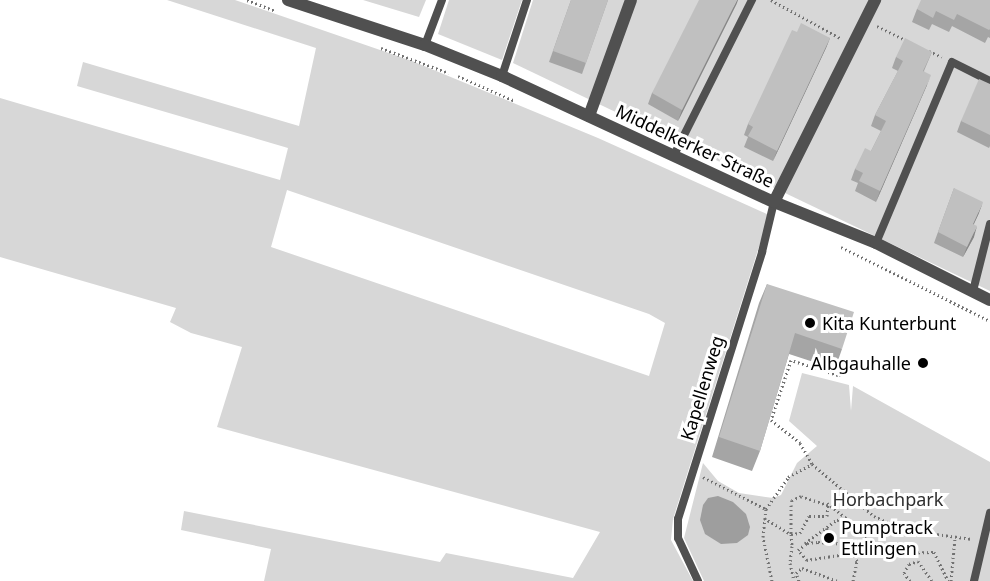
<!DOCTYPE html>
<meta charset="utf-8">
<style>
body{margin:0}
#map{position:relative;width:990px;height:581px;overflow:hidden;background:#fff;font-family:"Noto Sans",sans-serif}
div>[style]{position:absolute}
.green>*{inset:0;background:#d7d7d7}
.water>*{inset:0;background:#9e9e9e}
.path>*{height:3px;margin-top:-1.5px;transform-origin:0;background:repeating-linear-gradient(90deg,#727272 0 1.5px,transparent 0 4.5px)}
.lane>*{height:8px;margin:-4px;padding:0 4px;transform-origin:4px;border-radius:4px;background:#505050}
.street>*{height:12px;margin:-6px;padding:0 6px;transform-origin:6px;border-radius:6px;background:#505050}
.wall>*{inset:0;background:#a5a5a5}
.shaded-wall>*{inset:0;background:#868686}
.building>*{inset:0;background:#c0c0c0}
.dots>*{width:16px;height:16px;translate:-50% -50%;box-sizing:border-box;border:3px solid #fff;border-radius:50%}
span{translate:-50% -50%;white-space:nowrap;text-align:center;line-height:1.15;-webkit-text-stroke:6px #fff;paint-order:stroke}
.street-label{font-size:18px;color:#000}
.poi-label{font-size:18px;color:#000}
.left{translate:0 -50%;text-align:left}
.right{translate:-100% -50%;text-align:right}
.park-label{font-size:18px;color:#2e2e2e}
</style>
<div id="map">
<div class="green">
<div style="clip-path:polygon(evenodd,167px 0,235px 0,412px 61px,598px 138px,769px 215px,673px 519px,671px 540px,693px 581px,264px 581px,271px 549px,181px 530px,184px 511px,440px 562px,446px 553px,573px 578px,600px 532px,217px 427px,242px 347px,191px 333px,170px 322px,176px 308px,0 257px,0 98px,280px 180px,288px 148px,77px 86px,83px 62px,299px 126px,316px 48px,167px 0,287px 190px,649px 314px,665px 323px,649px 376px,271px 247px,287px 190px)"></div>
<div style="clip-path:polygon(363px 0,426px 0,419px 17px)"></div>
<div style="clip-path:polygon(449px 0,522px 0,502px 60px,438px 34px)"></div>
<div style="clip-path:polygon(533px 0,990px 0,990px 291px,513px 63px)"></div>
<div style="clip-path:polygon(802px 373px,849px 385px,851px 411px,853px 386px,990px 462px,990px 581px,704px 581px,684px 538px,703px 463px,718px 481px,739px 493px,773px 498px,781px 495px,797px 463px,817px 446px,789px 421px)"></div>
</div>
<div class="water">
<div style="clip-path:polygon(718px 496px,733px 502px,746px 514px,750px 527px,748px 535px,737px 543px,721px 544px,705px 534px,700px 520px,703px 505px,708px 498px)"></div>
</div>
<div class="path">
<div style="left:247px;top:0;width:31px;rotate:21deg"></div>
<div style="left:771px;top:0;width:79px;rotate:28.8deg"></div>
<div style="left:877px;top:26px;width:32px;rotate:26deg"></div>
<div style="left:381px;top:48px;width:72px;rotate:20.2deg"></div>
<div style="left:929px;top:51px;width:14px;rotate:25deg"></div>
<div style="left:458px;top:76px;width:62px;rotate:23.7deg"></div>
<div style="left:841px;top:247px;width:166px;rotate:26.4deg"></div>
<div style="left:866px;top:366px;width:29px;rotate:162deg"></div>
<div style="left:838px;top:375px;width:49px;rotate:-162.3deg"></div>
<div style="left:791px;top:360px;width:63px;rotate:108.4deg"></div>
<div style="left:771px;top:420px;width:37px;rotate:38deg"></div>
<div style="left:800px;top:443px;width:24px;rotate:60deg"></div>
<div style="left:812px;top:464px;width:81px;rotate:40deg"></div>
<div style="left:874px;top:516px;width:35px;rotate:24deg"></div>
<div style="left:906px;top:530px;width:67px;rotate:7.8deg"></div>
<div style="left:703px;top:477px;width:71px;rotate:26.9deg"></div>
<div style="left:827px;top:503px;width:29px;rotate:38deg"></div>
<div style="left:764px;top:518px;width:31px;rotate:31deg"></div>
<div style="left:791px;top:534px;width:9px;rotate:-6deg"></div>
<div style="left:800px;top:533px;width:19px;rotate:-62deg"></div>
<div style="left:809px;top:516px;width:18px"></div>
<div style="left:827px;top:516px;width:11px;rotate:-85deg"></div>
<div style="left:828px;top:505px;width:28px;rotate:-162deg"></div>
<div style="left:801px;top:496px;width:10px;rotate:156deg"></div>
<div style="left:792px;top:500px;width:5px;rotate:101deg"></div>
<div style="left:791px;top:505px;width:29px;rotate:90deg"></div>
<div style="left:791px;top:534px;width:12px;rotate:85deg"></div>
<div style="left:792px;top:546px;width:17px;rotate:97deg"></div>
<div style="left:790px;top:563px;width:18px;rotate:77deg"></div>
<div style="left:827px;top:528px;width:9px;rotate:103deg"></div>
<div style="left:825px;top:537px;width:7px;rotate:34deg"></div>
<div style="left:805px;top:543px;width:39px;rotate:-36deg"></div>
<div style="left:837px;top:520px;width:8px;rotate:-7deg"></div>
<div style="left:845px;top:519px;width:44px;rotate:43.2deg"></div>
<div style="left:772px;top:581px;width:45px;rotate:-101.6deg"></div>
<div style="left:763px;top:537px;width:28px;rotate:-84deg"></div>
<div style="left:766px;top:509px;width:39px;rotate:-55deg"></div>
<div style="left:788px;top:477px;width:27px;rotate:-28deg"></div>
<div style="left:799px;top:581px;width:9px;rotate:-111deg"></div>
<div style="left:796px;top:573px;width:8px;rotate:-40deg"></div>
<div style="left:802px;top:568px;width:37px;rotate:20deg"></div>
<div style="left:853px;top:581px;width:20px;rotate:-79deg"></div>
<div style="left:857px;top:561px;width:9px;rotate:-122deg"></div>
<div style="left:852px;top:553px;width:46px;rotate:171.2deg"></div>
<div style="left:807px;top:560px;width:13px;rotate:-132deg"></div>
<div style="left:798px;top:550px;width:11px;rotate:-38deg"></div>
<div style="left:807px;top:543px;width:11px;rotate:-5deg"></div>
<div style="left:818px;top:542px;width:42px;rotate:4.1deg"></div>
<div style="left:860px;top:545px;width:32px;rotate:14deg"></div>
<div style="left:891px;top:553px;width:43px;rotate:-1.3deg"></div>
<div style="left:934px;top:552px;width:32px;rotate:64deg"></div>
<div style="left:910px;top:581px;width:10px;rotate:-127deg"></div>
<div style="left:904px;top:573px;width:10px;rotate:-61deg"></div>
<div style="left:909px;top:564px;width:9px;rotate:-18deg"></div>
<div style="left:918px;top:561px;width:24px;rotate:55deg"></div>
<div style="left:951px;top:581px;width:43px;rotate:-84.7deg"></div>
</div>
<div class="lane">
<div style="left:425px;top:45px;width:48px;rotate:-69.3deg"></div>
<div style="left:502px;top:76px;width:80px;rotate:-71.8deg"></div>
<div style="left:673px;top:157px;width:176px;rotate:-63.3deg"></div>
<div style="left:876px;top:243px;width:196px;rotate:-67.2deg"></div>
<div style="left:952px;top:62px;width:42px;rotate:26.6deg"></div>
<div style="left:973px;top:291px;width:69px;rotate:-75.8deg"></div>
<div style="left:698px;top:581px;width:47px;rotate:-114.9deg"></div>
<div style="left:678px;top:538px;width:19px;rotate:-90deg"></div>
<div style="left:678px;top:519px;width:280px;rotate:-72.5deg"></div>
<div style="left:762px;top:252px;width:51px;rotate:-76.5deg"></div>
<div style="left:974px;top:581px;width:70px;rotate:-76.8deg"></div>
</div>
<div class="street">
<div style="left:288px;top:0;width:144px;rotate:18.2deg"></div>
<div style="left:425px;top:45px;width:83px;rotate:21.9deg"></div>
<div style="left:502px;top:76px;width:300px;rotate:24.9deg"></div>
<div style="left:774px;top:202px;width:110px;rotate:21.9deg"></div>
<div style="left:876px;top:243px;width:127px;rotate:26.6deg"></div>
<div style="left:589px;top:116px;width:123px;rotate:-70.1deg"></div>
<div style="left:774px;top:202px;width:226px;rotate:-63.4deg"></div>
</div>
<div class="wall">
<div style="clip-path:polygon(571px 0,608px 0,582px 74px,549px 62px)"></div>
<div style="clip-path:polygon(990px 0,990px 38px,988px 37px,985px 43px,952px 26px,949px 32px,932px 24px,929px 30px,912px 22px,917px 9px)"></div>
<div style="clip-path:polygon(737px 3px,678px 121px,648px 104px,652px 93px)"></div>
<div style="clip-path:polygon(797px 32px,830px 38px,826px 48px,773px 161px,744px 147px,748px 137px,744px 135px,748px 124px)"></div>
<div style="clip-path:polygon(932px 52px,924px 71px,927px 85px,876px 202px,855px 191px,858px 183px,851px 180px,855px 169px,871px 151px,881px 131px,871px 126px,875px 115px,898px 71px,892px 68px,896px 57px)"></div>
<div style="clip-path:polygon(990px 84px,990px 146px,989px 148px,957px 132px,961px 121px)"></div>
<div style="clip-path:polygon(954px 188px,979px 213px,974px 224px,974px 237px,963px 257px,934px 243px)"></div>
<div style="clip-path:polygon(767px 284px,842px 349px,835px 369px,789px 354px,760px 451px,752px 471px,712px 457px,759px 303px)"></div>
</div>
<div class="shaded-wall">
<div style="clip-path:polygon(737px 0,738px 0,737px 3px,678px 121px,682px 110px)"></div>
<div style="clip-path:polygon(830px 38px,826px 48px,773px 161px,777px 151px)"></div>
<div style="clip-path:polygon(931px 75px,927px 85px,876px 202px,880px 191px)"></div>
<div style="clip-path:polygon(983px 202px,979px 213px,969px 234px,973px 224px)"></div>
<div style="clip-path:polygon(977px 226px,974px 237px,963px 257px,967px 247px)"></div>
</div>
<div class="building">
<div style="clip-path:polygon(571px 0,608px 0,586px 63px,553px 51px)"></div>
<div style="clip-path:polygon(699px 0,737px 0,682px 110px,652px 93px)"></div>
<div style="clip-path:polygon(921px 0,990px 0,990px 29px,989px 30px,957px 14px,954px 20px,936px 11px,933px 18px,917px 9px)"></div>
<div style="clip-path:polygon(801px 23px,830px 38px,777px 151px,748px 136px,753px 127px,748px 124px,792px 30px,797px 32px)"></div>
<div style="clip-path:polygon(905px 38px,932px 52px,923px 71px,931px 75px,880px 191px,859px 181px,863px 173px,855px 169px,865px 148px,871px 151px,886px 121px,875px 115px,903px 61px,896px 57px)"></div>
<div style="clip-path:polygon(979px 79px,990px 84px,990px 135px,961px 121px)"></div>
<div style="clip-path:polygon(954px 188px,983px 202px,973px 224px,977px 226px,967px 247px,938px 232px)"></div>
<div style="clip-path:polygon(767px 284px,854px 312px,842px 349px,795px 333px,760px 451px,719px 437px)"></div>
</div>
<div class="dots">
<div style="left:810px;top:323px;background:#000"></div>
<div style="left:923px;top:363px;background:#000"></div>
<div style="left:829px;top:538px;background:#000"></div>
</div>
<div class="street-label">
<span style="left:695px;top:146px;rotate:25deg">Middelkerker Straße</span>
<span style="left:702px;top:388px;rotate:-73deg">Kapellenweg</span>
</div>
<div class="poi-label">
<span class="left" style="left:822px;top:323px">Kita Kunterbunt</span>
<span class="right" style="left:911px;top:363px">Albgauhalle</span>
<span class="left" style="left:841px;top:538px">Pumptrack<br>Ettlingen</span>
</div>
<div class="park-label">
<span style="left:888px;top:499px">Horbachpark</span>
</div>
</div>
